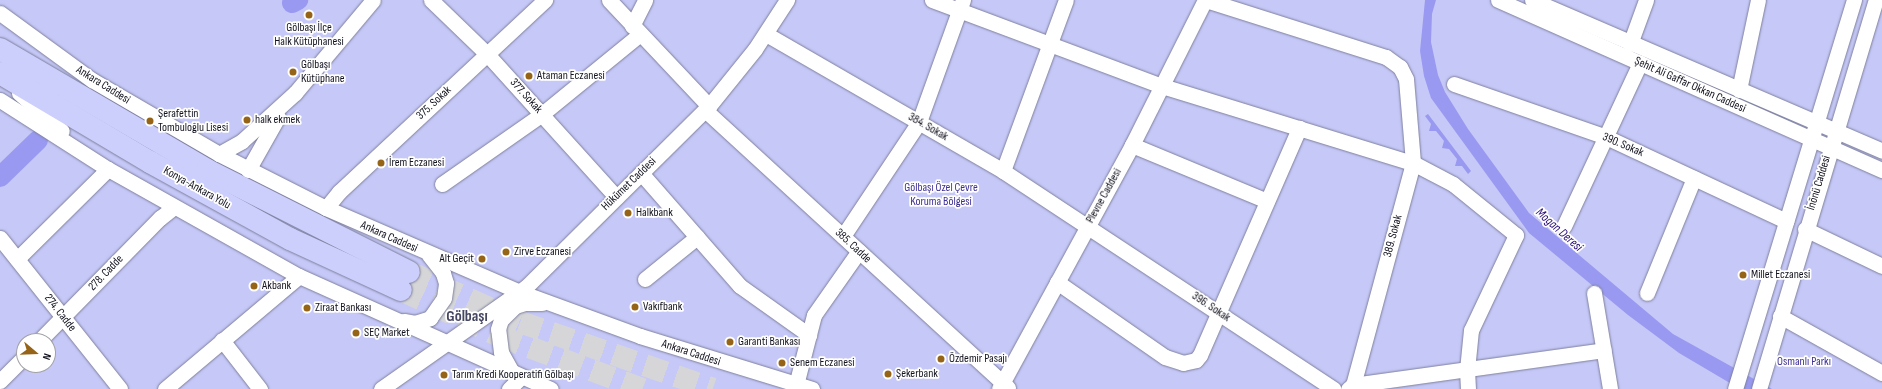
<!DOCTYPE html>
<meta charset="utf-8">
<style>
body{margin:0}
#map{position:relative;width:1882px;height:389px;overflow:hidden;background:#f9f9f9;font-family:"Sofia Sans Condensed",sans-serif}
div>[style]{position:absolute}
.green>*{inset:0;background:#c6c8f7}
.water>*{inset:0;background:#9999f1}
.river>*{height:20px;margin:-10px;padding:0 10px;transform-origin:10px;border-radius:10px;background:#9999f1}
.highway-tunnel>*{height:22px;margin-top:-11px;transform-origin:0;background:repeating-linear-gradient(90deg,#d6d6d8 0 22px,transparent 0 33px)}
.roads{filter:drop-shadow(0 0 1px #7e809e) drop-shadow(0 0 1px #7e809e)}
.minor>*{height:15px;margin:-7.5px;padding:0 7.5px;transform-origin:7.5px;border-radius:7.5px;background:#fff}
.highway>*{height:22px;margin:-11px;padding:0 11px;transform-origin:11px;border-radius:11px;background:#cccefb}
.dots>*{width:11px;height:11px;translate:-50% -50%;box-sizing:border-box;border:2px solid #fff;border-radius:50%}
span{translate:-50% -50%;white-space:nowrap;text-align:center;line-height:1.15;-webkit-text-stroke:3.5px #fff;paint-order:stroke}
.poi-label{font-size:12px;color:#13131f}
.left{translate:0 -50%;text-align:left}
.right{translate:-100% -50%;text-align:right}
.street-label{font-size:12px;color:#13131f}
.park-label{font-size:12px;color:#3d2f93}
.water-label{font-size:13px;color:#270b73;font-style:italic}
.district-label{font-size:16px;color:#454661;font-weight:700}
.north{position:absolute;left:16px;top:333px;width:40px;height:40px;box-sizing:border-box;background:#fff;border:1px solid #a1a1a5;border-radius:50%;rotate:109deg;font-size:11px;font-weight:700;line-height:16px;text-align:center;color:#13131f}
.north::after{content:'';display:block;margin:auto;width:14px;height:18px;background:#966417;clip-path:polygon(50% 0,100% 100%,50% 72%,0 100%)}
</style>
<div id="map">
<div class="green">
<div style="clip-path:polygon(evenodd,0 0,1882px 0,1882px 389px,0 389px,0 0,24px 341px,48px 341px,48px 365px,24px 365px,24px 341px)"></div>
</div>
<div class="water">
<div style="clip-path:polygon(1425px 0,1436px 0,1432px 14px,1431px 42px,1438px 75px,1445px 92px,1468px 129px,1529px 213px,1673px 334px,1772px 389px,1740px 389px,1679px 353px,1628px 315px,1529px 233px,1431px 98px,1424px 76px,1420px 51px)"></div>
<div style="clip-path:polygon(1428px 114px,1471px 171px,1468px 174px,1462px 166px,1455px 166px,1457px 159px,1449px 149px,1442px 148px,1444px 141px,1436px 131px,1429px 131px,1431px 124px,1425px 116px)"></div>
</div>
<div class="river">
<div style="left:292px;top:3px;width:7px;rotate:-27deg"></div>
<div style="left:0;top:177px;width:53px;rotate:-44.2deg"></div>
</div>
<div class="highway-tunnel">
<div style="left:409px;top:272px;width:122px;rotate:24.2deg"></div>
<div style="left:520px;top:322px;width:204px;rotate:19.1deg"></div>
<div style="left:401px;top:290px;width:108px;rotate:25.1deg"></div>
<div style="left:499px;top:336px;width:153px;rotate:20.3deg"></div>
</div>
<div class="roads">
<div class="minor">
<div style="left:431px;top:0;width:78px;rotate:44deg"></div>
<div style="left:487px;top:54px;width:193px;rotate:47.9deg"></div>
<div style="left:609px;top:0;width:146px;rotate:46.7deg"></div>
<div style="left:932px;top:0;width:246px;rotate:20.5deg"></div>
<div style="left:1162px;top:86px;width:263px;rotate:17.1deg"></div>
<div style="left:1413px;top:163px;width:45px;rotate:27.7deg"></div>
<div style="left:1453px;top:184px;width:81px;rotate:39deg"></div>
<div style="left:1516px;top:235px;width:105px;rotate:115.3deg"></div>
<div style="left:1471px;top:330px;width:40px;rotate:95.7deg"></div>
<div style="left:1467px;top:370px;width:19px;rotate:87deg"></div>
<div style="left:1206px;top:0;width:189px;rotate:17.6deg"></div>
<div style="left:1386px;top:57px;width:17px;rotate:36deg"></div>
<div style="left:1400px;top:67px;width:13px;rotate:63deg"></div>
<div style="left:1406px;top:79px;width:84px;rotate:85.2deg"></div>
<div style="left:1413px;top:163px;width:230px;rotate:105.1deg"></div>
<div style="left:1353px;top:385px;width:6px;rotate:141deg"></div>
<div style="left:1498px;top:0;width:420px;rotate:23.9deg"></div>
<div style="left:1532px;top:0;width:381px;rotate:23.3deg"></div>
<div style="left:0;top:13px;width:114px;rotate:36.1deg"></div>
<div style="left:92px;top:80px;width:147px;rotate:30.2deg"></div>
<div style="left:219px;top:154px;width:120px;rotate:26.8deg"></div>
<div style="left:326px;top:208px;width:211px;rotate:23.4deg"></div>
<div style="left:520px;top:292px;width:128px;rotate:20.1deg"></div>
<div style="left:640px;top:336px;width:180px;rotate:17.1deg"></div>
<div style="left:632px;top:26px;width:29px;rotate:-63deg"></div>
<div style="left:766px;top:34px;width:274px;rotate:30deg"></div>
<div style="left:1003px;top:171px;width:396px;rotate:33.4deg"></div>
<div style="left:1630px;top:44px;width:47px;rotate:-70deg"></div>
<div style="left:1454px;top:84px;width:161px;rotate:19.2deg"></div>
<div style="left:1606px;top:137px;width:199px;rotate:25deg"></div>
<div style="left:1739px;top:90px;width:92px;rotate:-78.1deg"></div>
<div style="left:19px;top:93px;width:57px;rotate:41.5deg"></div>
<div style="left:0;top:100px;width:128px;rotate:32.6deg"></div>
<div style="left:108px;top:169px;width:219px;rotate:29.3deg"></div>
<div style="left:299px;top:276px;width:276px;rotate:24.2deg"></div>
<div style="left:705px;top:110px;width:411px;rotate:42.5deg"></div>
<div style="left:1132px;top:145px;width:146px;rotate:22.5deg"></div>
<div style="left:219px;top:154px;width:26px;rotate:-29deg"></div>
<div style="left:242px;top:141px;width:72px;rotate:-42.2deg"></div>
<div style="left:295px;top:93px;width:121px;rotate:-50deg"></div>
<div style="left:248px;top:170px;width:61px;rotate:-60.5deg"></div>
<div style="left:1003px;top:171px;width:182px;rotate:-69.8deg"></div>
<div style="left:641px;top:173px;width:150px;rotate:48.8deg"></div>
<div style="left:740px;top:286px;width:85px;rotate:35.4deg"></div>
<div style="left:442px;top:184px;width:122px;rotate:-35deg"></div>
<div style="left:542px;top:114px;width:127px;rotate:-39.2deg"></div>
<div style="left:326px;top:208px;width:21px;rotate:-51deg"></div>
<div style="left:339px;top:192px;width:282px;rotate:-43deg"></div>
<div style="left:1564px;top:226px;width:180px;rotate:-65deg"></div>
<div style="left:1805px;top:229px;width:85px;rotate:25.7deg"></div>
<div style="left:843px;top:236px;width:137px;rotate:-56.3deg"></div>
<div style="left:919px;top:122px;width:130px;rotate:-70.2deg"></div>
<div style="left:0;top:238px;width:193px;rotate:51.5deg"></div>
<div style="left:17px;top:259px;width:128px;rotate:-44.7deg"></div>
<div style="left:645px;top:279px;width:67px;rotate:-38.9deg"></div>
<div style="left:1057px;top:282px;width:131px;rotate:34.8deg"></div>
<div style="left:1165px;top:357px;width:19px;rotate:18deg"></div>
<div style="left:1183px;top:363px;width:13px;rotate:-13deg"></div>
<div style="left:1196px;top:360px;width:6px;rotate:-51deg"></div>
<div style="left:1200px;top:355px;width:248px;rotate:-66.4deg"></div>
<div style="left:1594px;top:293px;width:97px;rotate:80.5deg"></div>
<div style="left:1647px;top:293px;width:124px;rotate:-67.8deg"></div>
<div style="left:1780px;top:316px;width:117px;rotate:29.2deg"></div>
<div style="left:404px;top:321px;width:11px;rotate:10deg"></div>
<div style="left:415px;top:323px;width:16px;rotate:-18deg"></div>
<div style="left:430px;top:318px;width:24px;rotate:-55deg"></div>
<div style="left:444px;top:298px;width:15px;rotate:-82deg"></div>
<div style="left:446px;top:283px;width:10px;rotate:-107deg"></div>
<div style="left:443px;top:273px;width:23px;rotate:-128deg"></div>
<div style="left:222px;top:340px;width:62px;rotate:52.2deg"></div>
<div style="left:39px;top:341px;width:173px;rotate:-45.5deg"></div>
<div style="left:160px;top:218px;width:18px;rotate:-38deg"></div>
<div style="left:513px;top:374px;width:25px;rotate:-119deg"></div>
<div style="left:501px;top:352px;width:23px;rotate:-97deg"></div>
<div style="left:498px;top:329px;width:9px;rotate:-72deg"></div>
<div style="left:501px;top:320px;width:20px;rotate:-45deg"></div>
<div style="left:515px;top:306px;width:10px;rotate:-17deg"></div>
<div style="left:525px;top:303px;width:17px"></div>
<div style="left:0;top:381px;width:34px;rotate:-45deg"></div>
<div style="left:796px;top:385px;width:72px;rotate:-75.6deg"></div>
<div style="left:814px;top:315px;width:78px;rotate:-54.9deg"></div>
<div style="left:1353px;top:385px;width:253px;rotate:-7.9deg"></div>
<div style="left:165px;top:389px;width:175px;rotate:-40.1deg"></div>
<div style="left:381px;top:389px;width:177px;rotate:-35.1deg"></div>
<div style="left:526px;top:287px;width:257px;rotate:-44.7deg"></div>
<div style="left:709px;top:106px;width:73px;rotate:-51.1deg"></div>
<div style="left:755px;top:49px;width:59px;rotate:-56.9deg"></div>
<div style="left:509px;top:389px;width:17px;rotate:-45deg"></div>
<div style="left:999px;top:389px;width:278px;rotate:-61.4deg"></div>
<div style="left:1132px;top:145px;width:162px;rotate:-63.3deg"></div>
<div style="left:1735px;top:389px;width:407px;rotate:-73deg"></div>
<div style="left:1759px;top:389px;width:406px;rotate:-73.3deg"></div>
</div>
<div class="highway">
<div style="left:0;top:49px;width:240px;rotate:30.3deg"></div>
<div style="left:207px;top:170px;width:226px;rotate:26.8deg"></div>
<div style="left:0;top:73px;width:174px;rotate:30.7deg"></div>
<div style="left:150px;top:162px;width:160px;rotate:28.8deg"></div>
<div style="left:290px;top:239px;width:122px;rotate:24.7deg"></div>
</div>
</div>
<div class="dots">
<div style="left:309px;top:15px;background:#966417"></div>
<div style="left:293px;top:72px;background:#966417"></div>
<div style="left:529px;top:76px;background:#966417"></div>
<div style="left:247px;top:120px;background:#966417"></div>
<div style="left:150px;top:121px;background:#966417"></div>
<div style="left:381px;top:163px;background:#966417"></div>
<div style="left:628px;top:213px;background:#966417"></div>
<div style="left:506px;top:252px;background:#966417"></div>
<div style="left:482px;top:259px;background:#966417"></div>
<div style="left:1743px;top:275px;background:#966417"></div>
<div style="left:254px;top:286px;background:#966417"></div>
<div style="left:635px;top:307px;background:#966417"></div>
<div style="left:307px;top:308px;background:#966417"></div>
<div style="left:356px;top:333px;background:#966417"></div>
<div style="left:730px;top:342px;background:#966417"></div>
<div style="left:941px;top:359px;background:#966417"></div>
<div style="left:782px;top:363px;background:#966417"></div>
<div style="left:888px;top:374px;background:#966417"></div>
<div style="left:444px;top:375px;background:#966417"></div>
</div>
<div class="poi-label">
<span style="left:309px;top:35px">Gölbaşı İlçe<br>Halk Kütüphanesi</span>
<span class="left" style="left:301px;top:72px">Gölbaşı<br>Kütüphane</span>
<span class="left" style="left:537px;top:76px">Ataman Eczanesi</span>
<span class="left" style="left:158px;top:121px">Şerafettin<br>Tombuloğlu Lisesi</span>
<span class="left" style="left:255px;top:120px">halk ekmek</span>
<span class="left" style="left:389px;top:163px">İrem Eczanesi</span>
<span class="left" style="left:636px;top:213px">Halkbank</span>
<span class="left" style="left:514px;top:252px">Zirve Eczanesi</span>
<span class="right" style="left:474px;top:259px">Alt Geçit</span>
<span class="left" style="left:1751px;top:275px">Millet Eczanesi</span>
<span class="left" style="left:262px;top:286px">Akbank</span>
<span class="left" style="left:643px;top:307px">Vakıfbank</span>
<span class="left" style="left:315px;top:308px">Ziraat Bankası</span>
<span class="left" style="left:364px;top:333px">SEÇ Market</span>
<span class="left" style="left:738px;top:342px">Garanti Bankası</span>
<span class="left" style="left:949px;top:359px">Özdemir Pasajı</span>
<span class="left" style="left:790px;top:363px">Senem Eczanesi</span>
<span class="left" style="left:896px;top:374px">Şekerbank</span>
<span class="left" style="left:452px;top:375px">Tarım Kredi Kooperatifi Gölbaşı</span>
</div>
<div class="street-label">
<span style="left:103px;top:85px;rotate:32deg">Ankara Caddesi</span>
<span style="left:1690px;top:85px;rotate:24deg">Şehit Ali Gaffar Okkan Caddesi</span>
<span style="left:526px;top:96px;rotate:48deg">377. Sokak</span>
<span style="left:434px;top:103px;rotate:-43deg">375. Sokak</span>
<span style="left:928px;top:127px;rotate:30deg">384. Sokak</span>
<span style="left:1623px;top:145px;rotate:23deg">390. Sokak</span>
<span style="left:1819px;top:183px;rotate:-73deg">İnönü Caddesi</span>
<span style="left:629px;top:184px;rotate:-44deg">Hükümet Caddesi</span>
<span style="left:197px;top:188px;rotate:29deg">Konya-Ankara Yolu</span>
<span style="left:1104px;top:196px;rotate:-61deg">Plevne Caddesi</span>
<span style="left:1393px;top:236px;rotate:-75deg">389. Sokak</span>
<span style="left:389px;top:237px;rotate:24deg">Ankara Caddesi</span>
<span style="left:853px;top:246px;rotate:43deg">385. Cadde</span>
<span style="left:106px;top:273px;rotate:-46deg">278. Cadde</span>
<span style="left:1211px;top:307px;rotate:34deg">396. Sokak</span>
<span style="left:60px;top:313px;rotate:52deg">274. Cadde</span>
<span style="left:691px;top:353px;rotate:18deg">Ankara Caddesi</span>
</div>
<div class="park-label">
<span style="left:941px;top:195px">Gölbaşı Özel Çevre<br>Koruma Bölgesi</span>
<span style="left:1804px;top:362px">Osmanlı Parkı</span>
</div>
<div class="water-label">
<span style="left:1559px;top:230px;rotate:42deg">Mogan Deresi</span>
</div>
<div class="district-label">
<span style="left:467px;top:317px">Gölbaşı</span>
</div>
<div class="north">N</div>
</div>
